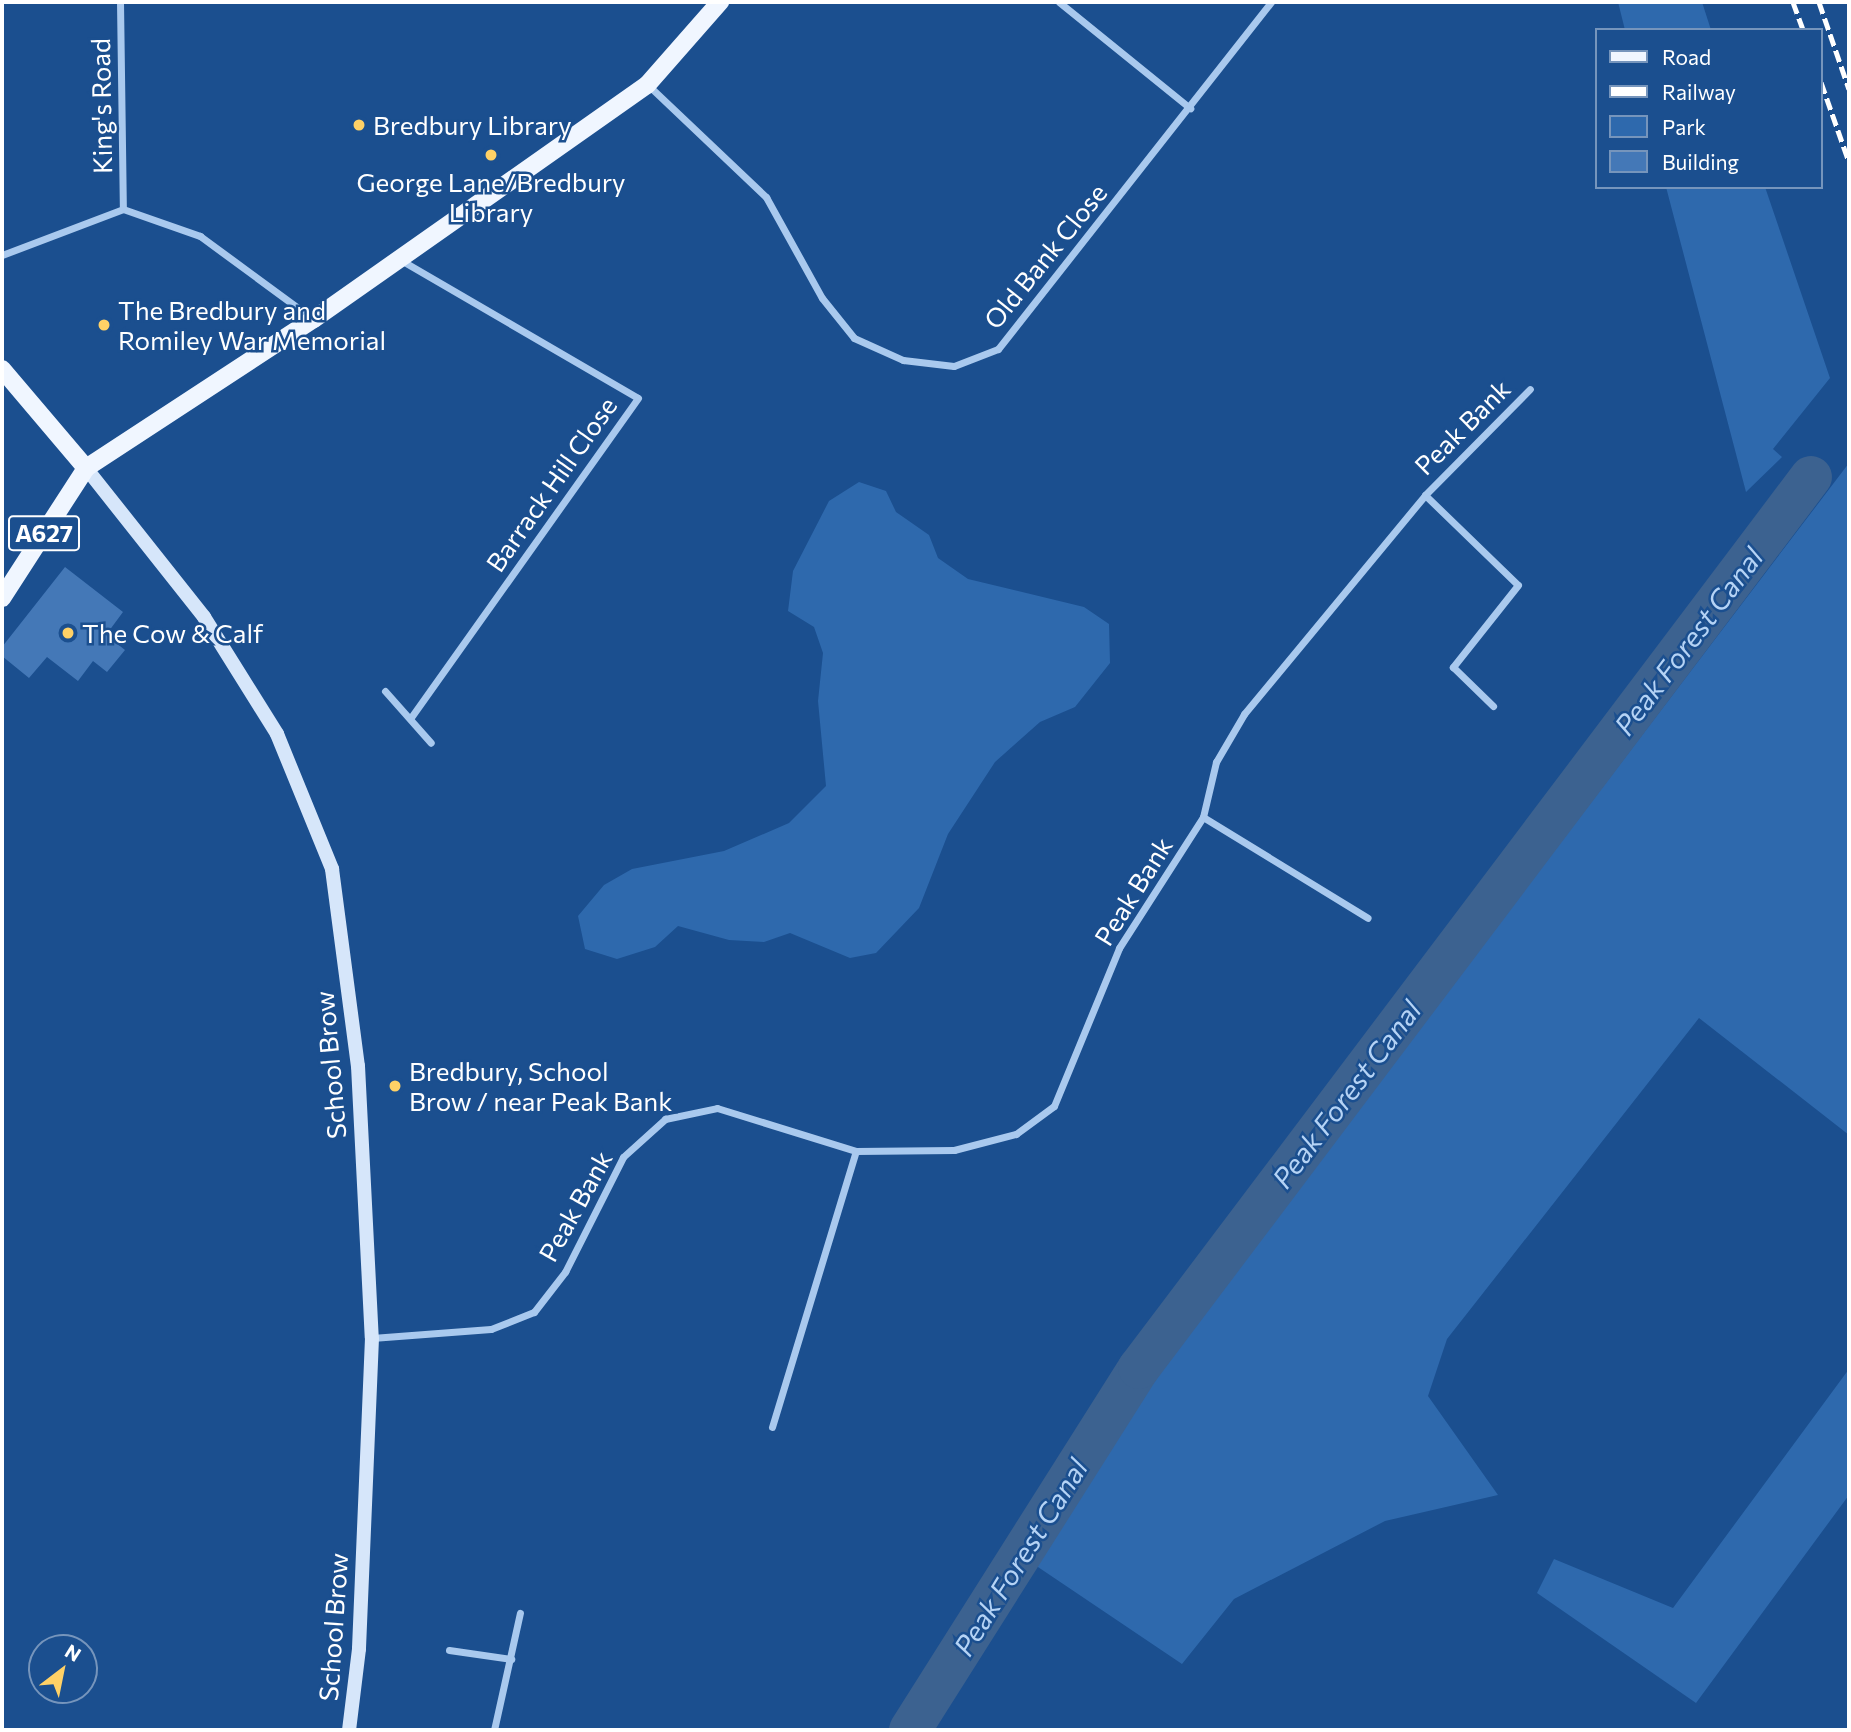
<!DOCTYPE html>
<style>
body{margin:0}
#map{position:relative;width:1851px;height:1732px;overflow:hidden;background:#1b4f8f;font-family:Commissioner,sans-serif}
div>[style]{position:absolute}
.green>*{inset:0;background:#2e69ad}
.canal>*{height:42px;margin:-21px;padding:0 21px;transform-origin:21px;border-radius:21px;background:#3c6290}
.building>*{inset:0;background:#4478b7}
.minor>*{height:7px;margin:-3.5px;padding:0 3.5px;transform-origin:3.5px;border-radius:3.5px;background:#a9c9ee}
.secondary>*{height:14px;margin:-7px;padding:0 7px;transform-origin:7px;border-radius:7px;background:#d6e6fa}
.primary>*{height:18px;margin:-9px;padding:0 9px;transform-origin:9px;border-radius:9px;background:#f0f6ff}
.rail>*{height:5px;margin-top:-2.5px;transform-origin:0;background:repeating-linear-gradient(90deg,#fff 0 12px,transparent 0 17px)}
.dots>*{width:19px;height:19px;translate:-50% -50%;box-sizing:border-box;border:4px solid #1b4f8f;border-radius:50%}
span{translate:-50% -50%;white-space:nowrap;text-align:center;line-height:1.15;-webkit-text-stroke:5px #1b4f8f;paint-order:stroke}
.shield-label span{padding:2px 5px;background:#1b4f8f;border:2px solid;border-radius:5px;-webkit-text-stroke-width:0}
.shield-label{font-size:24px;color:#fff;font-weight:700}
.street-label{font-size:26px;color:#fff}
.poi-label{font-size:26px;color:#fff}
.left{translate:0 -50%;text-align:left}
.water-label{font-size:28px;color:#b5d3f5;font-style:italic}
.frame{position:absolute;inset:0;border:4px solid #fff;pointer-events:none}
.legend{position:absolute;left:1595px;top:28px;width:228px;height:161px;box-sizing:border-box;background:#1b4f8f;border:2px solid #7695bc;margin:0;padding:9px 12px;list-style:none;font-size:21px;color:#fff}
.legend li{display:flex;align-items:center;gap:14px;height:35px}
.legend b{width:35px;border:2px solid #7695bc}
.north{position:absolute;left:28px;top:1634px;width:70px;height:70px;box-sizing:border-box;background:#1b4f8f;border:2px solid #7695bc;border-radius:50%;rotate:32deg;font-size:19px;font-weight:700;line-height:28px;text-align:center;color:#fff}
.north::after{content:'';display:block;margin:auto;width:24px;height:32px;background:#ffd166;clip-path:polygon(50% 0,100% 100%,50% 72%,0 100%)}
</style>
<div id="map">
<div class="green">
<div style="clip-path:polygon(1618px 2px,1702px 2px,1711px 30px,1625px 30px)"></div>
<div style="clip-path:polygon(1666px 187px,1765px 187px,1830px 378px,1773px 449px,1782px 457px,1746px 492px)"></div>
<div style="clip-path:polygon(1849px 463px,1849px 1135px,1699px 1018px,1447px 1339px,1428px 1396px,1498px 1495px,1385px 1521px,1234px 1599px,1182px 1664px,1032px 1563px,1157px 1373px)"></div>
<div style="clip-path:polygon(859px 482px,886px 491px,896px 512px,929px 535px,938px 558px,968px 579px,1084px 607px,1109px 624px,1110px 663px,1075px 707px,1040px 722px,995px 762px,948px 834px,919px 908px,876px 953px,850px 958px,790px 933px,764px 942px,729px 940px,678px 926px,655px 947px,617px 959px,585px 949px,578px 916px,604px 885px,632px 869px,724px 851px,789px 823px,826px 786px,818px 701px,823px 653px,814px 627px,788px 611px,793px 571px,829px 501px)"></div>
<div style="clip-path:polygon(1849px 1369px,1849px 1495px,1696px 1703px,1537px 1593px,1554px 1559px,1673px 1608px)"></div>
</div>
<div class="canal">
<div style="left:910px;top:1730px;width:428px;rotate:-57.7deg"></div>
<div style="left:1139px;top:1368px;width:1116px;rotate:-52.98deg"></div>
</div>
<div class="building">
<div style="clip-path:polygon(65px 567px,123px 612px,106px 635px,125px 650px,107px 672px,93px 661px,78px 681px,47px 657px,29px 678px,2px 656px,2px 647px)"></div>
</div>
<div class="minor">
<div style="left:120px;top:2px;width:207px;rotate:89.2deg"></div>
<div style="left:1059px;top:2px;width:169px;rotate:39deg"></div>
<div style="left:648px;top:85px;width:163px;rotate:43.5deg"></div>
<div style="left:766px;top:197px;width:115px;rotate:61deg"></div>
<div style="left:822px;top:298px;width:51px;rotate:51.3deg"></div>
<div style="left:854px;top:338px;width:54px;rotate:24.2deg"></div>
<div style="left:903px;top:360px;width:51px;rotate:6.7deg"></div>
<div style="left:954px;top:366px;width:47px;rotate:-21.1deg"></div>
<div style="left:998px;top:349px;width:442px;rotate:-51.8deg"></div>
<div style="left:2px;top:255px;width:129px;rotate:-20.8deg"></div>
<div style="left:123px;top:209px;width:82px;rotate:19.3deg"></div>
<div style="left:200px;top:236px;width:140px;rotate:36.3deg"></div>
<div style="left:399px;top:259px;width:276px;rotate:30.2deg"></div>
<div style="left:638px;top:398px;width:392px;rotate:125.4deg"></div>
<div style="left:1425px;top:495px;width:129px;rotate:44.1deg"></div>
<div style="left:1518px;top:585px;width:105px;rotate:128.4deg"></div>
<div style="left:1453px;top:667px;width:56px;rotate:44.3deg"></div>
<div style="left:385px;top:691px;width:69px;rotate:48.5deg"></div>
<div style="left:1203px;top:817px;width:193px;rotate:31.5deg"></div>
<div style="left:372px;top:1338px;width:119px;rotate:-4.3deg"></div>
<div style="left:491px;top:1329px;width:46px;rotate:-21.6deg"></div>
<div style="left:534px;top:1312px;width:51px;rotate:-52.2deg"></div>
<div style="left:565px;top:1272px;width:129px;rotate:-63.2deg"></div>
<div style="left:623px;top:1157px;width:57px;rotate:-42.1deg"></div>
<div style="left:665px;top:1119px;width:53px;rotate:-11.9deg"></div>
<div style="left:717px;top:1108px;width:145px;rotate:17.2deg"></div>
<div style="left:856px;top:1151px;width:98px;rotate:-0.6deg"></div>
<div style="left:954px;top:1150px;width:64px;rotate:-14.5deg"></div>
<div style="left:1016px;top:1134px;width:47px;rotate:-36.4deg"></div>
<div style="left:1054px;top:1106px;width:171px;rotate:-67.6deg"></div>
<div style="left:1119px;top:948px;width:156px;rotate:-57.3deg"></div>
<div style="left:1203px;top:817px;width:57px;rotate:-76.7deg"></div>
<div style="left:1216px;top:762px;width:56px;rotate:-59.7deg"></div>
<div style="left:1244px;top:714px;width:284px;rotate:-50.4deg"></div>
<div style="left:1425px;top:495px;width:149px;rotate:-45.3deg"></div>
<div style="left:772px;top:1427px;width:288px;rotate:-73.1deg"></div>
<div style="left:449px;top:1650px;width:63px;rotate:8.3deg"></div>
<div style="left:494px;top:1730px;width:120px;rotate:-77.5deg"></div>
</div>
<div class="secondary">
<div style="left:86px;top:468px;width:190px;rotate:51.6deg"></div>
<div style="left:204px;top:617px;width:138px;rotate:58deg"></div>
<div style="left:277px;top:734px;width:146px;rotate:67.8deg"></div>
<div style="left:332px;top:869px;width:199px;rotate:82.5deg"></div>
<div style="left:358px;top:1066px;width:272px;rotate:87.1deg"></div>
<div style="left:372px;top:1338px;width:311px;rotate:92.4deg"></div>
<div style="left:359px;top:1649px;width:82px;rotate:97deg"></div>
</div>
<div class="primary">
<div style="left:2px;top:369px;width:130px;rotate:49.7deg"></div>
<div style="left:2px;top:598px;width:155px;rotate:-57.1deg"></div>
<div style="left:86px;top:468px;width:272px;rotate:-33.2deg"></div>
<div style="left:314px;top:319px;width:407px;rotate:-35.1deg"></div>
<div style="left:647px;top:85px;width:111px;rotate:-48.7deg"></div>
</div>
<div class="rail">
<div style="left:1793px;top:2px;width:30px;rotate:70deg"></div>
<div style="left:1819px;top:2px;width:92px;rotate:71deg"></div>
<div style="left:1821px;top:82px;width:85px;rotate:70.7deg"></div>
</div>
<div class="dots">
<div style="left:359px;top:125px;background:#ffd166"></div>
<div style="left:491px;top:155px;background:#ffd166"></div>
<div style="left:104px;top:325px;background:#ffd166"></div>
<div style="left:68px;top:633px;background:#ffd166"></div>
<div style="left:395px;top:1086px;background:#ffd166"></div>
</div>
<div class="shield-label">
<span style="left:44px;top:533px">A627</span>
</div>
<div class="street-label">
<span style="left:101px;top:106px;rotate:-91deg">King's Road</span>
<span style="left:1045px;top:256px;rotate:-51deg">Old Bank Close</span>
<span style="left:1462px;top:427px;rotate:-45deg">Peak Bank</span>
<span style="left:551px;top:484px;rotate:-55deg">Barrack Hill Close</span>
<span style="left:1133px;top:891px;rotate:-58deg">Peak Bank</span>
<span style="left:330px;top:1065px;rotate:-95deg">School Brow</span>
<span style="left:575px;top:1206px;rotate:-61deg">Peak Bank</span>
<span style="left:333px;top:1627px;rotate:-86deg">School Brow</span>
</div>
<div class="poi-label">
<span class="left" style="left:373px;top:125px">Bredbury Library</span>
<span style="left:491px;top:197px">George Lane/Bredbury<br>Library</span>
<span class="left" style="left:118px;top:325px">The Bredbury and<br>Romiley War Memorial</span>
<span class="left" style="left:82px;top:633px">The Cow &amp; Calf</span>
<span class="left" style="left:409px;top:1086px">Bredbury, School<br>Brow / near Peak Bank</span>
</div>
<div class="water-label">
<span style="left:1688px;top:641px;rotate:-53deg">Peak Forest Canal</span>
<span style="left:1346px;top:1094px;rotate:-53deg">Peak Forest Canal</span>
<span style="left:1020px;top:1557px;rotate:-58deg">Peak Forest Canal</span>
</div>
<div class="frame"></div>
<ul class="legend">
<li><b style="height:9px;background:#f0f6ff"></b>Road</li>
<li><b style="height:9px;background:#fff"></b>Railway</li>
<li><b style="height:19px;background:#2e69ad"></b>Park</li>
<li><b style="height:19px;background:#4478b7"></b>Building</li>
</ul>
<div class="north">N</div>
</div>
